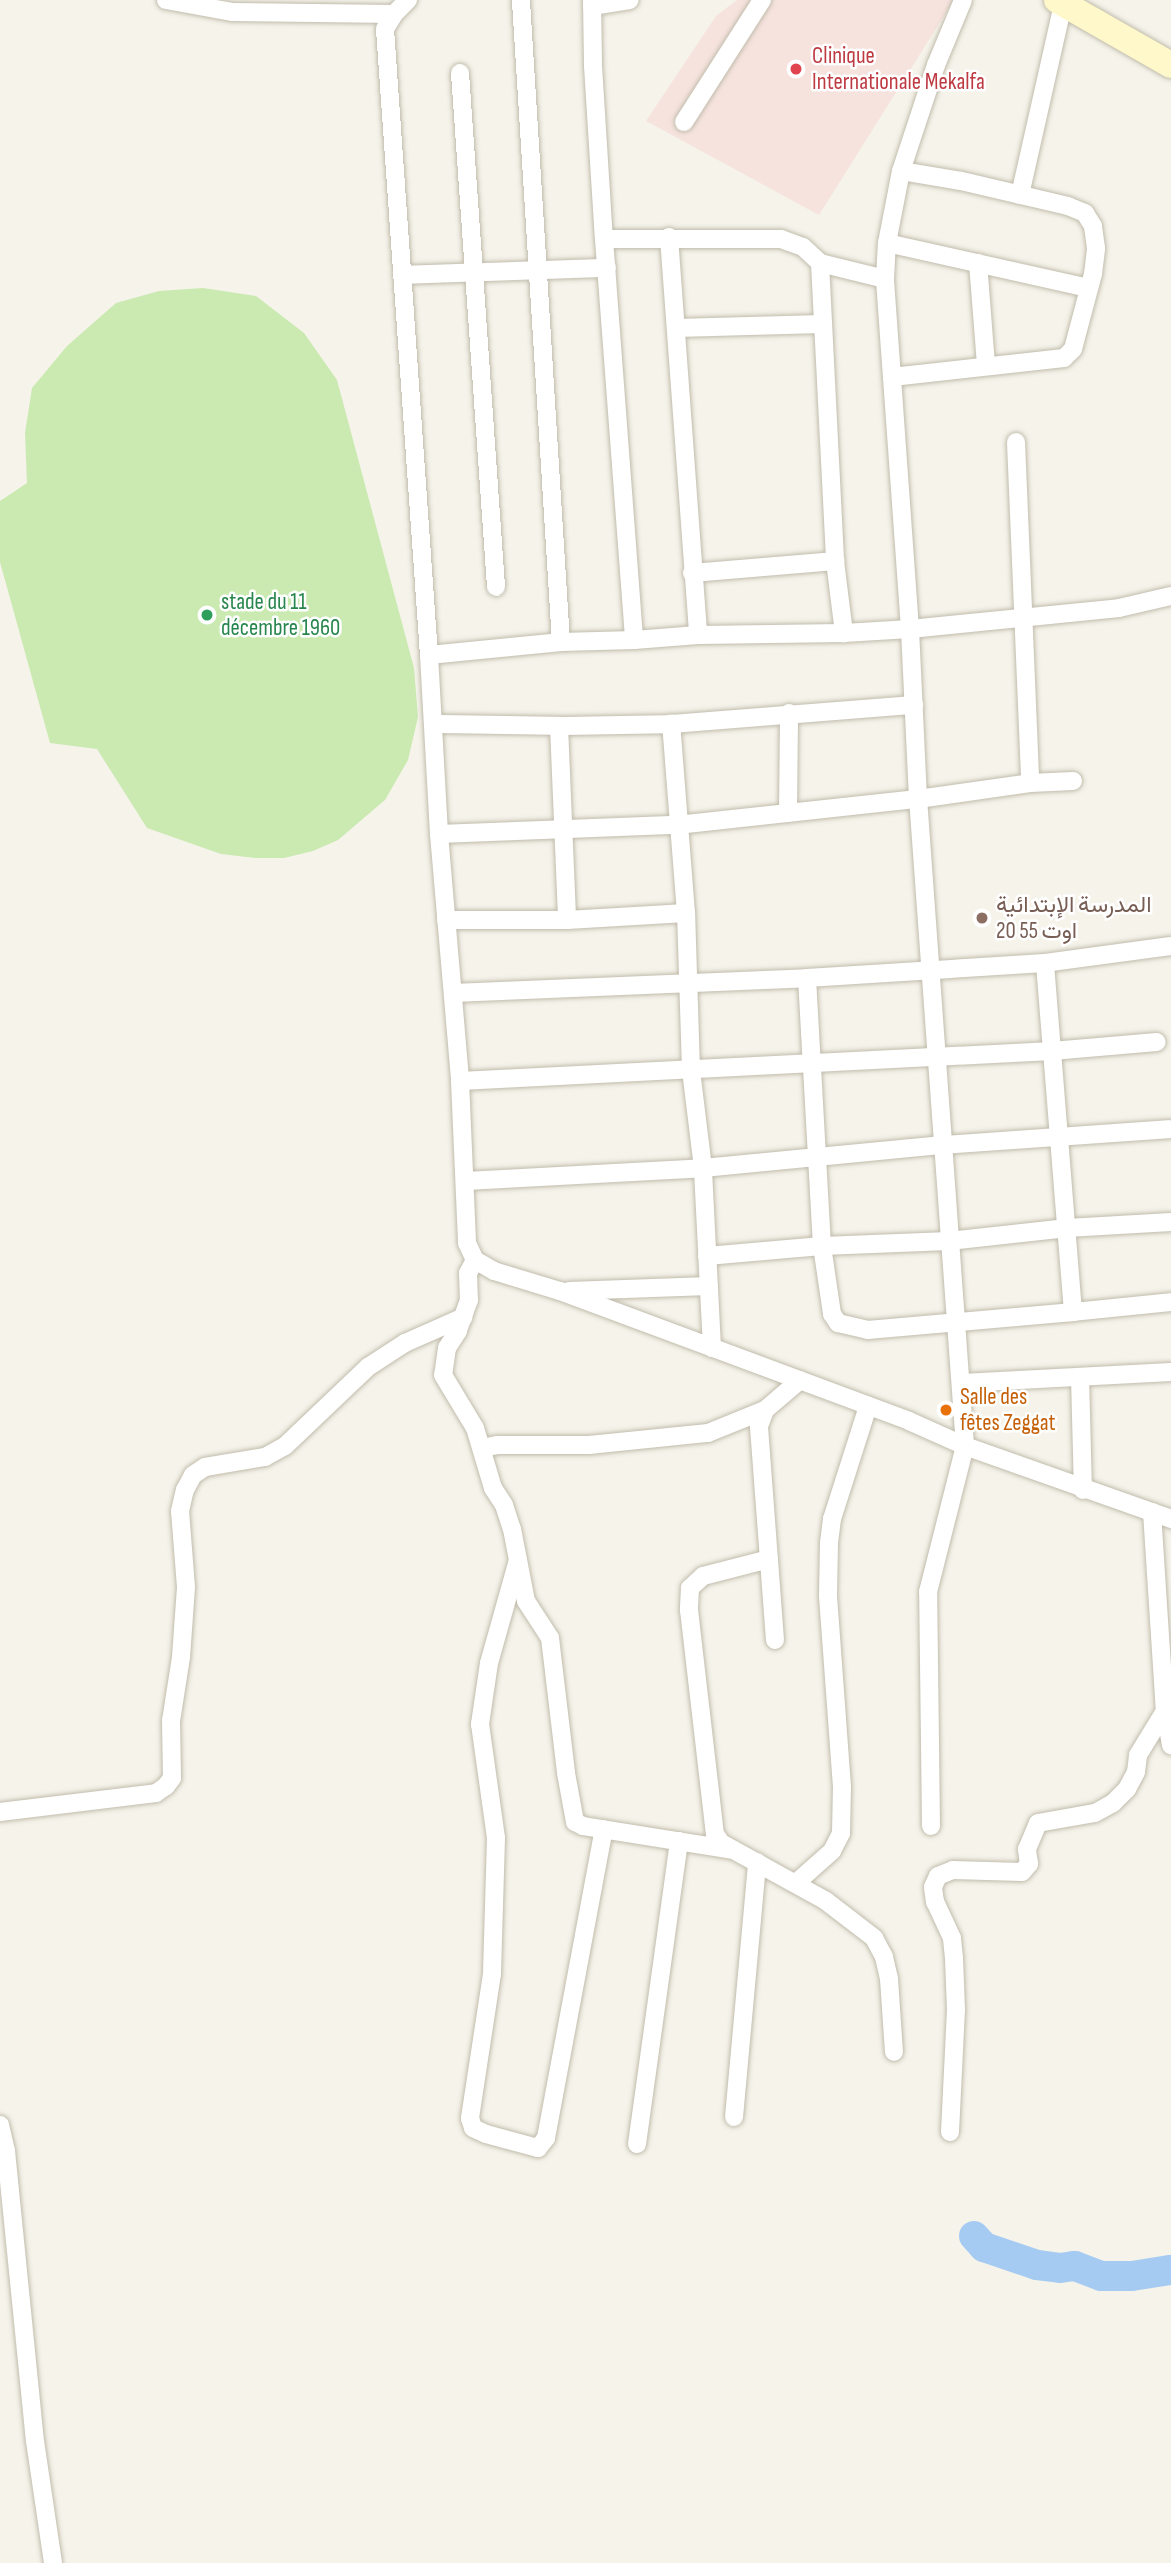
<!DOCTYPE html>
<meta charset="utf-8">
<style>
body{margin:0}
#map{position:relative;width:1171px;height:2563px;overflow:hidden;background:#f5f3ea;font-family:"Sofia Sans Condensed",Vazirmatn,sans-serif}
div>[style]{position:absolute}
.medical>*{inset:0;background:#f6e3de}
.green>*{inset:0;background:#cbeab2}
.river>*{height:30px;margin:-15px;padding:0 15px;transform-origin:15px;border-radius:15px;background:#a6cbf2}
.roads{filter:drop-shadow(0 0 2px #c1bcac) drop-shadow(0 0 2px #c1bcac)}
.street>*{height:18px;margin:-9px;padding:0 9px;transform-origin:9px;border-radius:9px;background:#fff}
.secondary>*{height:26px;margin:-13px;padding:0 13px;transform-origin:13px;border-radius:13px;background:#fff8ca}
.dots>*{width:19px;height:19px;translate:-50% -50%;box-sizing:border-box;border:4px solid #fff;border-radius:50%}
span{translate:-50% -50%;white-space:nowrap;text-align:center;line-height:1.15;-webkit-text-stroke:5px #fff;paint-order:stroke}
.health-label{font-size:23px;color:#be3a42}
.left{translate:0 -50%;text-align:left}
.leisure-label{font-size:23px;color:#27864d}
.education-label{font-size:23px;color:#785e54}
.food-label{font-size:23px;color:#c56008}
</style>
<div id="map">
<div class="medical">
<div style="clip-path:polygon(737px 0,954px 0,819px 215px,646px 121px,716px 16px)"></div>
</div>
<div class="green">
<div style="clip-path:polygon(203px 288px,256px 296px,304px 333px,337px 380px,414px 668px,418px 717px,408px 760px,385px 800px,338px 840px,313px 851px,284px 858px,255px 858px,221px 854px,147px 828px,97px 749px,50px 743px,0 562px,0 501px,27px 483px,25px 433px,32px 388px,67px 346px,116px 303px,159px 291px)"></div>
</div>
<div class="river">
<div style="left:974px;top:2236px;width:15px;rotate:48deg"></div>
<div style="left:984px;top:2247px;width:56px;rotate:18.8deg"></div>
<div style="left:1037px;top:2265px;width:23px;rotate:7deg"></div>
<div style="left:1060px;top:2268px;width:15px;rotate:-8deg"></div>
<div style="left:1075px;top:2266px;width:28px;rotate:21deg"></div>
<div style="left:1101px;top:2276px;width:31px"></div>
<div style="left:1132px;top:2276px;width:39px;rotate:-9deg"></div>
</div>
<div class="roads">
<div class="street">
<div style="left:166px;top:0;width:68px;rotate:10.2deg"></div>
<div style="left:233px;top:12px;width:161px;rotate:0.7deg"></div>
<div style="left:408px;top:0;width:20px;rotate:135deg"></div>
<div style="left:394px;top:14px;width:17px;rotate:121deg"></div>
<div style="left:385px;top:29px;width:628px;rotate:85.98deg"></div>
<div style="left:429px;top:655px;width:179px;rotate:86.8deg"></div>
<div style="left:439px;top:834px;width:248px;rotate:85.1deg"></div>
<div style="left:460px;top:1081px;width:162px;rotate:87.5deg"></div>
<div style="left:467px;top:1243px;width:19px;rotate:65deg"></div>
<div style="left:475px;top:1260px;width:22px;rotate:30deg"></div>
<div style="left:494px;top:1271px;width:69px;rotate:16.9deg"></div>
<div style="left:560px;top:1291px;width:372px;rotate:20.4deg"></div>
<div style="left:909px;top:1421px;width:61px;rotate:24.1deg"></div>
<div style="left:965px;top:1446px;width:219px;rotate:19.5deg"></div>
<div style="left:592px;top:0;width:66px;rotate:89.1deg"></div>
<div style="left:593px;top:66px;width:173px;rotate:86.4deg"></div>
<div style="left:604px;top:239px;width:177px"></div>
<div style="left:781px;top:239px;width:23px;rotate:20deg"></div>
<div style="left:803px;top:247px;width:23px;rotate:43deg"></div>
<div style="left:820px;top:263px;width:67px;rotate:13.8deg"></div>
<div style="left:592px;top:6px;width:38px;rotate:-9deg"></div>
<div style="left:460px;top:73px;width:515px;rotate:85.99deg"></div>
<div style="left:684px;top:122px;width:145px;rotate:-57.4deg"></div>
<div style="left:1020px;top:195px;width:200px;rotate:-77.3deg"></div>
<div style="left:669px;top:237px;width:399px;rotate:85.8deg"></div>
<div style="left:604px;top:239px;width:402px;rotate:85.7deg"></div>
<div style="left:634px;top:640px;width:64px;rotate:-4.5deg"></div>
<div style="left:698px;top:635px;width:146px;rotate:-0.8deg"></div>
<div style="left:844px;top:633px;width:66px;rotate:-3.5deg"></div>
<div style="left:910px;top:629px;width:210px;rotate:-5.7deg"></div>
<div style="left:1119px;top:608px;width:53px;rotate:-13deg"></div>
<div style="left:887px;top:243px;width:207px;rotate:12.6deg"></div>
<div style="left:820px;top:263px;width:298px;rotate:87.1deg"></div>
<div style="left:835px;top:561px;width:73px;rotate:82.9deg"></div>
<div style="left:978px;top:263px;width:102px;rotate:85.5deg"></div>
<div style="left:402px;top:275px;width:205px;rotate:-2deg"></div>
<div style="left:676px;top:328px;width:147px;rotate:-1.6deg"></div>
<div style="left:892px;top:377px;width:173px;rotate:-6.3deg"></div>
<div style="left:1064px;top:358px;width:13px;rotate:-45deg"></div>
<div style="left:1073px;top:349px;width:78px;rotate:-75.1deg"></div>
<div style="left:1093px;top:274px;width:26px;rotate:-83deg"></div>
<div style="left:1096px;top:248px;width:22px;rotate:-98deg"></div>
<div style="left:1093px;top:226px;width:15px;rotate:-122deg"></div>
<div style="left:1085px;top:213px;width:18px;rotate:-158deg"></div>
<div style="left:1068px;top:206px;width:110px;rotate:-166.8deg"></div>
<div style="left:961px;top:181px;width:61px;rotate:-170.5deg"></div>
<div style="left:1016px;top:442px;width:341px;rotate:87.6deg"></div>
<div style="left:692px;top:573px;width:144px;rotate:-4.8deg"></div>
<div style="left:561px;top:642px;width:73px;rotate:-1.6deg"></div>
<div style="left:429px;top:655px;width:133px;rotate:-5.6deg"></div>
<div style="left:561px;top:642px;width:643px;rotate:-93.57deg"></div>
<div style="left:434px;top:724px;width:125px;rotate:0.9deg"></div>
<div style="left:559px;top:726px;width:194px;rotate:87.6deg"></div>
<div style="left:559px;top:726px;width:112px;rotate:-1deg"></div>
<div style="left:788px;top:813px;width:100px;rotate:-89.4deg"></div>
<div style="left:439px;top:834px;width:238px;rotate:-2.2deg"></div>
<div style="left:677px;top:825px;width:242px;rotate:-6.2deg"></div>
<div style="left:918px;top:799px;width:113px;rotate:-8.1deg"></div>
<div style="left:1030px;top:783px;width:43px;rotate:-2.7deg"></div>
<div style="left:446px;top:920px;width:121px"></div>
<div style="left:567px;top:920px;width:119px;rotate:-3.4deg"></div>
<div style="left:807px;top:978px;width:268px;rotate:86.8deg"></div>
<div style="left:822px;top:1246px;width:69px;rotate:81.6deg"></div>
<div style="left:832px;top:1314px;width:11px;rotate:56deg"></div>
<div style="left:838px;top:1323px;width:31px;rotate:13deg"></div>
<div style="left:868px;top:1330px;width:206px;rotate:-5deg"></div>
<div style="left:1073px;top:1312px;width:350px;rotate:-94.6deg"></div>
<div style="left:453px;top:993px;width:354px;rotate:-2.4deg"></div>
<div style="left:807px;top:978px;width:238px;rotate:-3.6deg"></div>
<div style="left:1045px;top:963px;width:127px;rotate:-7.7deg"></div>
<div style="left:460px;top:1081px;width:593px;rotate:-2.9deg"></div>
<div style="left:1052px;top:1051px;width:105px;rotate:-4.9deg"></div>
<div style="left:466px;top:1181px;width:237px;rotate:-3.1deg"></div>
<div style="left:703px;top:1168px;width:241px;rotate:-5.5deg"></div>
<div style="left:943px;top:1145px;width:227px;rotate:-4deg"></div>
<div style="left:707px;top:1256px;width:115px;rotate:-5deg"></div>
<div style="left:822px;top:1246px;width:127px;rotate:-2.3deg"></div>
<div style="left:949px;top:1241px;width:119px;rotate:-6.3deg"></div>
<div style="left:1067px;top:1228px;width:104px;rotate:-3.3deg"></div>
<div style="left:475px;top:1260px;width:15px;rotate:118deg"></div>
<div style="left:468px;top:1273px;width:27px;rotate:88deg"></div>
<div style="left:469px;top:1300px;width:33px;rotate:110deg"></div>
<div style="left:458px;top:1331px;width:20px;rotate:123deg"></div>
<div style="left:447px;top:1348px;width:27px;rotate:98deg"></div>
<div style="left:443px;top:1375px;width:62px;rotate:58.9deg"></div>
<div style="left:475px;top:1428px;width:63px;rotate:73.3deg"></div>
<div style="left:493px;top:1488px;width:20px;rotate:57deg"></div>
<div style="left:504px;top:1505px;width:25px;rotate:72deg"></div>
<div style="left:512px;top:1529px;width:73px;rotate:79deg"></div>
<div style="left:526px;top:1601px;width:44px;rotate:57deg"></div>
<div style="left:550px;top:1638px;width:136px;rotate:83.2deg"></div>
<div style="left:566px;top:1773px;width:50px;rotate:79.6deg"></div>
<div style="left:575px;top:1822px;width:9px;rotate:27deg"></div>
<div style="left:583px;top:1826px;width:152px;rotate:9.1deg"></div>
<div style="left:569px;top:1291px;width:140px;rotate:-2deg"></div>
<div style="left:1073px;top:1312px;width:99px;rotate:-5.8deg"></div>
<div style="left:712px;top:1348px;width:180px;rotate:-92.9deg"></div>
<div style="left:703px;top:1168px;width:99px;rotate:-97deg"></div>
<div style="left:691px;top:1070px;width:157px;rotate:-91.8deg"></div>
<div style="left:686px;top:913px;width:190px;rotate:-94.5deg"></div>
<div style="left:671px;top:724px;width:244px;rotate:-4.5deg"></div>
<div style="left:1080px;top:1377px;width:113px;rotate:88.5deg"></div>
<div style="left:962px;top:1383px;width:209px;rotate:-3deg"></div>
<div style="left:482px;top:1448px;width:15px;rotate:-11deg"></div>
<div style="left:497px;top:1445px;width:92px"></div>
<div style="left:589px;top:1445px;width:120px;rotate:-5.8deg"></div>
<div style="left:708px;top:1433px;width:61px;rotate:-22deg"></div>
<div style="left:1152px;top:1512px;width:199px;rotate:86.3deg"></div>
<div style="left:1165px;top:1711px;width:35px;rotate:80deg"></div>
<div style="left:769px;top:1559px;width:68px;rotate:165.6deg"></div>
<div style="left:703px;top:1576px;width:18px;rotate:137deg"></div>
<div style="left:690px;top:1588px;width:22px;rotate:93deg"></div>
<div style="left:689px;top:1610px;width:226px;rotate:83.4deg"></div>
<div style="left:715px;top:1834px;width:11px;rotate:56deg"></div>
<div style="left:721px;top:1843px;width:120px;rotate:28.9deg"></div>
<div style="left:826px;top:1901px;width:61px;rotate:37.6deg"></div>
<div style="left:874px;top:1938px;width:21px;rotate:62deg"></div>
<div style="left:884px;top:1957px;width:23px;rotate:77deg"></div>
<div style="left:889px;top:1979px;width:73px;rotate:86.1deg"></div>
<div style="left:518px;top:1560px;width:107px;rotate:105.7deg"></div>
<div style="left:489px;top:1663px;width:62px;rotate:98.4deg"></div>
<div style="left:480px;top:1724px;width:115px;rotate:82deg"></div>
<div style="left:496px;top:1838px;width:136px;rotate:91.7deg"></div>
<div style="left:492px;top:1974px;width:146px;rotate:98.7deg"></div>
<div style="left:470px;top:2118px;width:10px;rotate:73deg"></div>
<div style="left:473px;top:2128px;width:14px;rotate:25deg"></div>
<div style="left:486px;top:2134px;width:54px;rotate:15.1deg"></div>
<div style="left:538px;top:2148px;width:13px;rotate:-51deg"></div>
<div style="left:546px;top:2138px;width:314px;rotate:-79.4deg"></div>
<div style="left:775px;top:1640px;width:215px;rotate:-94.3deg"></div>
<div style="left:759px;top:1426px;width:17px;rotate:-69deg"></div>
<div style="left:765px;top:1410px;width:46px;rotate:-40.6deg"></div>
<div style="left:0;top:1812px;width:157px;rotate:-6.9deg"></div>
<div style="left:156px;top:1793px;width:12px;rotate:-35deg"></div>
<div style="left:166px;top:1786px;width:10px;rotate:-53deg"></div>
<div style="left:172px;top:1778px;width:57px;rotate:-91deg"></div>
<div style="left:171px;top:1721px;width:65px;rotate:-81.1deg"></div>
<div style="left:181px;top:1657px;width:70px;rotate:-85.9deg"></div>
<div style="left:186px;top:1587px;width:76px;rotate:-94.5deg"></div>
<div style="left:180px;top:1511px;width:22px;rotate:-77deg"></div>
<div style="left:185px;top:1490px;width:17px;rotate:-62deg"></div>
<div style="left:193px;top:1475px;width:14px;rotate:-34deg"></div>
<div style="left:205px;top:1467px;width:61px;rotate:-9.5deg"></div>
<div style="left:265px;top:1457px;width:23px;rotate:-29deg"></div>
<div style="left:285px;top:1446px;width:115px;rotate:-43.6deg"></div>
<div style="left:368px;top:1367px;width:44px;rotate:-33deg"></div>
<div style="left:405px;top:1343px;width:64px;rotate:-23.8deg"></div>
<div style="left:931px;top:1826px;width:234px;rotate:-90.7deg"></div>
<div style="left:928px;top:1592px;width:151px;rotate:-75.8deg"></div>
<div style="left:965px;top:1446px;width:649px;rotate:-94.15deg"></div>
<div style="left:918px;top:799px;width:170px;rotate:-92.7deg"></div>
<div style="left:910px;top:629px;width:351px;rotate:-94.1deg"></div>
<div style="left:885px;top:279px;width:36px;rotate:-87deg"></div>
<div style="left:887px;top:243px;width:73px;rotate:-79deg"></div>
<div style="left:901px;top:171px;width:112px;rotate:-71.7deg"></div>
<div style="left:936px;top:65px;width:70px;rotate:-67.4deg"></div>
<div style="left:796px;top:1883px;width:48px;rotate:-41.6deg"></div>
<div style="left:832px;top:1851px;width:20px;rotate:-63deg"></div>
<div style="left:841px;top:1833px;width:46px;rotate:-88.8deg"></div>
<div style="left:842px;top:1787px;width:193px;rotate:-94.2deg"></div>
<div style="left:828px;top:1595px;width:52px;rotate:-88.9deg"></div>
<div style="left:829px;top:1543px;width:24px;rotate:-83deg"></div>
<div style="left:832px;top:1519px;width:119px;rotate:-72.3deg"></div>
<div style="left:734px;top:2117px;width:256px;rotate:-84.8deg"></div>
<div style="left:0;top:2125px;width:27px;rotate:77deg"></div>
<div style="left:6px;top:2151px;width:291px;rotate:84.3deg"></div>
<div style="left:35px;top:2441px;width:123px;rotate:81.6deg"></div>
<div style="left:950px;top:2132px;width:122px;rotate:-87.2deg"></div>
<div style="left:956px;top:2010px;width:52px;rotate:-92.2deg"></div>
<div style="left:954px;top:1958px;width:20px;rotate:-96deg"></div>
<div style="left:952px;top:1938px;width:40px;rotate:-115deg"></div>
<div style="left:935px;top:1902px;width:15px;rotate:-98deg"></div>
<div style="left:933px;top:1887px;width:12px;rotate:-66deg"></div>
<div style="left:938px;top:1876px;width:16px;rotate:-22deg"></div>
<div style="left:953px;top:1870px;width:69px;rotate:1.7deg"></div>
<div style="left:1022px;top:1872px;width:11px;rotate:-49deg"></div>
<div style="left:1029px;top:1864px;width:15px;rotate:-98deg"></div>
<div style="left:1027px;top:1849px;width:28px;rotate:-67deg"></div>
<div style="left:1038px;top:1823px;width:58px;rotate:-10deg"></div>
<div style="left:1095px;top:1813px;width:21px;rotate:-29deg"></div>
<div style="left:1113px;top:1803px;width:20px;rotate:-45deg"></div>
<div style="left:1127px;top:1789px;width:19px;rotate:-62deg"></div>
<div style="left:1136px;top:1772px;width:17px;rotate:-83deg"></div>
<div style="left:1138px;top:1755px;width:52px;rotate:-58.5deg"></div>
<div style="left:637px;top:2144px;width:306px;rotate:-82.1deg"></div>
</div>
<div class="secondary">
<div style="left:1057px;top:0;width:131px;rotate:29.7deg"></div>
</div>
</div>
<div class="dots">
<div style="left:796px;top:69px;background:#e0444e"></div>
<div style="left:207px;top:615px;background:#2e9e5b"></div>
<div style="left:982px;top:918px;background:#8d6e63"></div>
<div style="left:946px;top:1410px;background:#e8710a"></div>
</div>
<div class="health-label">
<span class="left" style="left:812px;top:69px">Clinique<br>Internationale Mekalfa</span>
</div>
<div class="leisure-label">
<span class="left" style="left:221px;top:615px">stade du 11<br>décembre 1960</span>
</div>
<div class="education-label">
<span class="left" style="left:996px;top:918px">المدرسة الإبتدائية<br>20 اوت 55</span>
</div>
<div class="food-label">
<span class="left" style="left:960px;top:1410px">Salle des<br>fêtes Zeggat</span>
</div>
</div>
